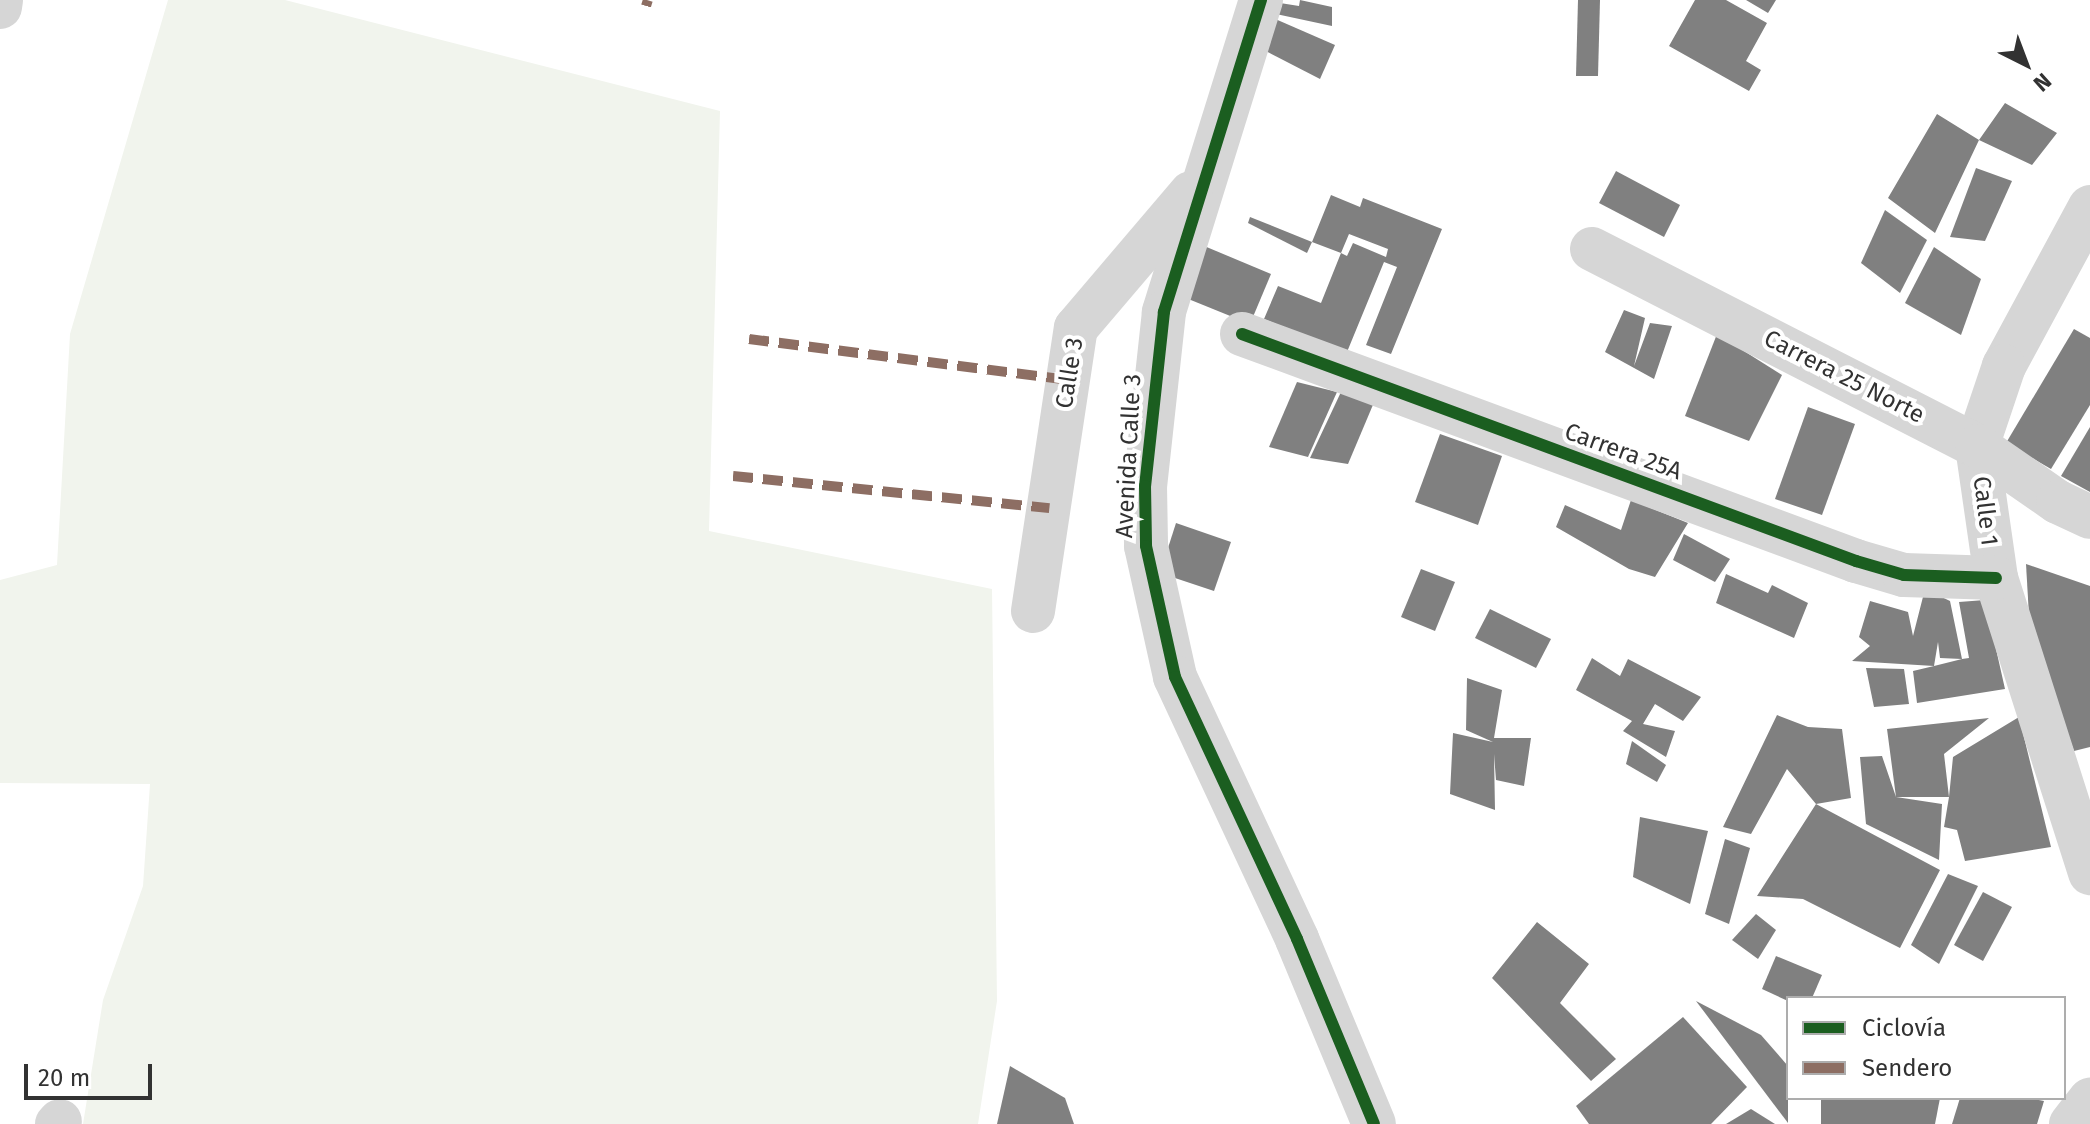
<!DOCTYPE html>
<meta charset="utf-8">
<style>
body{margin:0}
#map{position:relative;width:2090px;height:1124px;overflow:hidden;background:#fff;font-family:"Fira Sans",sans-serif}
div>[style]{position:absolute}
.green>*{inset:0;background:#f1f4ed}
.building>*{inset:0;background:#808080}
.minor>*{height:44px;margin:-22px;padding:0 22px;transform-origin:22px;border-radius:22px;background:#d6d6d6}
.quiet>*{height:10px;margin-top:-5px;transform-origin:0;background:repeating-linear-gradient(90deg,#8d6e63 0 20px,transparent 0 30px)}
.cycleway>*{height:12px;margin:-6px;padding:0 6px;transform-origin:6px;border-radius:6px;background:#1b5e20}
span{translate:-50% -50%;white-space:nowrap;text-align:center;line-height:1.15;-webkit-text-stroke:8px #fff;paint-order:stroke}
.street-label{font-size:24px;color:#323232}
.legend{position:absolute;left:1786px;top:996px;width:280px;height:104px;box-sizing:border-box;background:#fff;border:2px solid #adadad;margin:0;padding:10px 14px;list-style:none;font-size:24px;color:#323232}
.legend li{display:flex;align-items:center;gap:16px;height:40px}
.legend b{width:40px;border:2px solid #adadad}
.north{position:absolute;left:1986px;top:24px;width:80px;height:80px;-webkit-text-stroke:6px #fff;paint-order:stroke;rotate:138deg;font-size:22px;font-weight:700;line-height:32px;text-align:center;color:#323232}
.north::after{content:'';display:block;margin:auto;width:28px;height:36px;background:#323232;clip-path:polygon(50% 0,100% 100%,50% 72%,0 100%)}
.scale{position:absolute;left:24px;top:1064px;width:128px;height:36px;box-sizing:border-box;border:4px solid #323232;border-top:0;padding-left:10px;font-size:24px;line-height:28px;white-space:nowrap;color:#323232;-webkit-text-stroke:6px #fff;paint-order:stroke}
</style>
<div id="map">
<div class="green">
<div style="clip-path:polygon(168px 0,285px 0,720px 111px,709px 531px,992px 589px,997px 1001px,978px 1124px,83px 1124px,103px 1000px,143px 886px,150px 784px,0 783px,0 580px,57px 565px,70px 334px)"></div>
</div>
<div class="building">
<div style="clip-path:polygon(1300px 0,1332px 7px,1332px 26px,1276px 14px,1280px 3px,1299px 6px)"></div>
<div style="clip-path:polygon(1578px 0,1600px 0,1598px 76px,1576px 76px)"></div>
<div style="clip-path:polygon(1695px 0,1726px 0,1767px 23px,1746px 61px,1761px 70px,1749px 91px,1669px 46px)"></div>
<div style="clip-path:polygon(1746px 0,1776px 0,1768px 13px)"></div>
<div style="clip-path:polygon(1273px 18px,1335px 45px,1320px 79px,1260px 48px)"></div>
<div style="clip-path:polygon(2005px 103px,2057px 133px,2032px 165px,1979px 140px,1935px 233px,1888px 198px,1937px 114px,1979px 140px)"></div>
<div style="clip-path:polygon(1976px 168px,2012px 181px,1985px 241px,1950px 237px)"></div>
<div style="clip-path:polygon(1616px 171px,1680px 205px,1664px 237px,1599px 203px)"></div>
<div style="clip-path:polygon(evenodd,1331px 195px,1360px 207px,1363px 198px,1442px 229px,1391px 354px,1366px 345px,1397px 267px,1384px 262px,1347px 352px,1264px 319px,1278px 286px,1321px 303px,1341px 253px,1312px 242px,1331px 195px,1349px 234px,1388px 249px,1386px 257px,1353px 243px,1347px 256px,1341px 253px,1349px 234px)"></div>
<div style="clip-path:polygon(1885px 210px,1927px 240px,1900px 293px,1861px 263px)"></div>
<div style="clip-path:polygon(1250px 217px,1312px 242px,1307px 253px,1248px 223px)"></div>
<div style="clip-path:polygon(1197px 243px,1271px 274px,1250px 324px,1176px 294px)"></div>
<div style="clip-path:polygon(1934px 247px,1981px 279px,1961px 335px,1905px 303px)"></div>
<div style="clip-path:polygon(1624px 310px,1645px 318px,1634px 366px,1650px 323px,1672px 326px,1654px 379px,1605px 352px)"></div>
<div style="clip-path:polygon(2074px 329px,2090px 338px,2090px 405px,2051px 469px,2006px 443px)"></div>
<div style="clip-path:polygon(1717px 334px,1782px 375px,1749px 441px,1685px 416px)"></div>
<div style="clip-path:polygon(1297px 382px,1337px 392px,1308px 457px,1269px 447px)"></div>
<div style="clip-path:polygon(1341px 392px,1375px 400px,1348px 464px,1310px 458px)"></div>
<div style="clip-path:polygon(1808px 407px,1855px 424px,1822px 515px,1775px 499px)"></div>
<div style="clip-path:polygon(2090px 427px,2090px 492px,2061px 476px)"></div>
<div style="clip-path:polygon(1440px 434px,1502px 456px,1478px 525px,1415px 502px)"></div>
<div style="clip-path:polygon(1631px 500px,1688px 523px,1655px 577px,1629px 569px,1556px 527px,1565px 505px,1621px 530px)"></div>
<div style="clip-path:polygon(1176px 523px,1231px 542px,1214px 591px,1160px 573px)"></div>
<div style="clip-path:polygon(1684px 534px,1730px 559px,1715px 582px,1673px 560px)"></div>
<div style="clip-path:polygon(2026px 564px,2090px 586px,2090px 747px,2074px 751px,2030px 633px)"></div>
<div style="clip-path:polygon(1421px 569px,1455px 582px,1435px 631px,1401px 617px)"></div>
<div style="clip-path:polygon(1726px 574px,1768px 593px,1772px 585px,1808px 603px,1794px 638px,1716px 603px)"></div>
<div style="clip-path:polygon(evenodd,1925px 589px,1950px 601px,1962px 659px,1969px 658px,1959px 602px,1985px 600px,2005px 689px,1917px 703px,1913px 671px,1934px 666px,1852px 661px,1870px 646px,1859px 637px,1870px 601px,1908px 612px,1913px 636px,1925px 589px,1938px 642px,1940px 658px,1962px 659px,1934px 666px,1938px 642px)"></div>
<div style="clip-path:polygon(1490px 609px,1551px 639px,1536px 668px,1475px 638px)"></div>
<div style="clip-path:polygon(1592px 658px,1620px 676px,1628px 659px,1701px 697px,1683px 721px,1655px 704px,1643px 724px,1675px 731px,1666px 757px,1623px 731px,1632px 721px,1576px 690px)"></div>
<div style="clip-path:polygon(1866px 668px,1904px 669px,1909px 704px,1874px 707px)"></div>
<div style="clip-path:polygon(1467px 678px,1502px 690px,1494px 738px,1531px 738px,1524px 786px,1496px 780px,1494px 754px,1495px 810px,1450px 794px,1453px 733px,1493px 742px,1466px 730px)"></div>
<div style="clip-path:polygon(1777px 715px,1808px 727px,1842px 729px,1851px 798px,1816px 804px,1787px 769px,1751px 834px,1723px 827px)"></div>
<div style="clip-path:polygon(2019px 717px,2051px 847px,1965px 861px,1957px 830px,1944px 827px,1949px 797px,1896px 797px,1942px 804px,1939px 860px,1866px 824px,1860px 757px,1882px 756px,1896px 797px,1887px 729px,1989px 718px,1944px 754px,1949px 797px,1953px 757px)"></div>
<div style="clip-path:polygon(1632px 741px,1666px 765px,1657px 782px,1626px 764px)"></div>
<div style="clip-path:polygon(1816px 804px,1940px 870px,1900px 948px,1803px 899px,1757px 896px)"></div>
<div style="clip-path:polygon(1640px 817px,1708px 831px,1690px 904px,1633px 877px)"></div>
<div style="clip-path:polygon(1725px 839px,1750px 848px,1729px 924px,1705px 914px)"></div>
<div style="clip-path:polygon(1948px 874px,1978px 886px,1939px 964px,1911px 945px)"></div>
<div style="clip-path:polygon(1983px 892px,2012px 907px,1983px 961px,1954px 945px)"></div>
<div style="clip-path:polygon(1756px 914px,1776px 930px,1758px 959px,1732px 940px)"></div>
<div style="clip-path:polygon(1537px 922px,1589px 964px,1560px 1003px,1616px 1059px,1591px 1081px,1492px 978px)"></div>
<div style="clip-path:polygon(1776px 956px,1822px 975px,1812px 998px,1788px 1001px,1762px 989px)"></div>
<div style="clip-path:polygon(1696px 1001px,1761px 1035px,1788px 1066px,1788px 1123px)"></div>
<div style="clip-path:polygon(1683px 1017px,1747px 1087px,1711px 1124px,1589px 1124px,1576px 1106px)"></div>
<div style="clip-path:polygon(1010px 1066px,1065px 1098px,1074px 1124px,997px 1124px)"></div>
<div style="clip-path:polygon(1821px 1098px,1940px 1098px,1935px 1124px,1821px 1124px)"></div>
<div style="clip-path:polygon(1960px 1098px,2028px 1098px,2044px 1101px,2037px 1124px,1952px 1124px)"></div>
<div style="clip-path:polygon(1751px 1109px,1775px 1124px,1726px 1124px)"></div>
</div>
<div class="minor">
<div style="left:1261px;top:0;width:327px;rotate:107.3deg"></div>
<div style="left:1164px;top:312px;width:175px;rotate:96.2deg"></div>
<div style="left:1145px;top:486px;width:60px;rotate:89deg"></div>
<div style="left:1146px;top:546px;width:134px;rotate:77.5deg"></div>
<div style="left:1175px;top:677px;width:289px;rotate:65deg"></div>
<div style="left:1297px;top:939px;width:200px;rotate:67.4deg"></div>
<div style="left:0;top:7px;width:7px;rotate:-82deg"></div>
<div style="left:2090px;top:207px;width:181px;rotate:118.4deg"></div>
<div style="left:2004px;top:366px;width:84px;rotate:108.6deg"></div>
<div style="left:1977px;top:446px;width:133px;rotate:81.8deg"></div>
<div style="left:1996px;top:578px;width:310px;rotate:72.3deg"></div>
<div style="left:1592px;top:249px;width:432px;rotate:27.1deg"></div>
<div style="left:1977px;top:446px;width:98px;rotate:34.7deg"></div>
<div style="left:2058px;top:502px;width:35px;rotate:25deg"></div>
<div style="left:1242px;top:334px;width:655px;rotate:20.29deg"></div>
<div style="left:1856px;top:561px;width:50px;rotate:16.3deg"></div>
<div style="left:1904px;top:575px;width:92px;rotate:1.9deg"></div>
<div style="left:1033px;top:611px;width:286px;rotate:-81.4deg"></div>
<div style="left:1076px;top:328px;width:177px;rotate:-49.6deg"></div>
<div style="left:57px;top:1124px;width:4px;rotate:-45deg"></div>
<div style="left:2071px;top:1124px;width:31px;rotate:-52deg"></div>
</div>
<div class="quiet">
<div style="left:646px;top:6px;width:6px;rotate:-72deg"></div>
<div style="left:749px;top:339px;width:322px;rotate:7.3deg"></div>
<div style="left:733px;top:476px;width:318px;rotate:5.8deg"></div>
</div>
<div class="cycleway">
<div style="left:1261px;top:0;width:327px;rotate:107.3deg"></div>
<div style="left:1164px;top:312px;width:175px;rotate:96.2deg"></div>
<div style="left:1145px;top:486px;width:60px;rotate:89deg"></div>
<div style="left:1146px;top:546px;width:134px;rotate:77.5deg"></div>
<div style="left:1175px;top:677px;width:289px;rotate:65deg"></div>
<div style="left:1297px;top:939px;width:200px;rotate:67.4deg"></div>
<div style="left:1242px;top:334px;width:655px;rotate:20.29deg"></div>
<div style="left:1856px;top:561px;width:50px;rotate:16.3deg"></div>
<div style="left:1904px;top:575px;width:92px;rotate:1.9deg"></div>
</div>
<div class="street-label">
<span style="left:1070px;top:373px;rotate:-81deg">Calle 3</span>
<span style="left:1844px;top:377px;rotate:27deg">Carrera 25 Norte</span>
<span style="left:1623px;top:452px;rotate:20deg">Carrera 25A</span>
<span style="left:1129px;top:456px;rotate:-87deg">Avenida Calle 3</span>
<span style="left:1985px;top:511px;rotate:83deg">Calle 1</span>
</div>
<ul class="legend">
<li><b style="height:10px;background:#1b5e20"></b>Ciclovía</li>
<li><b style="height:10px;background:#8d6e63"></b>Sendero</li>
</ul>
<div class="north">N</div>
<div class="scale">20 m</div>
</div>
